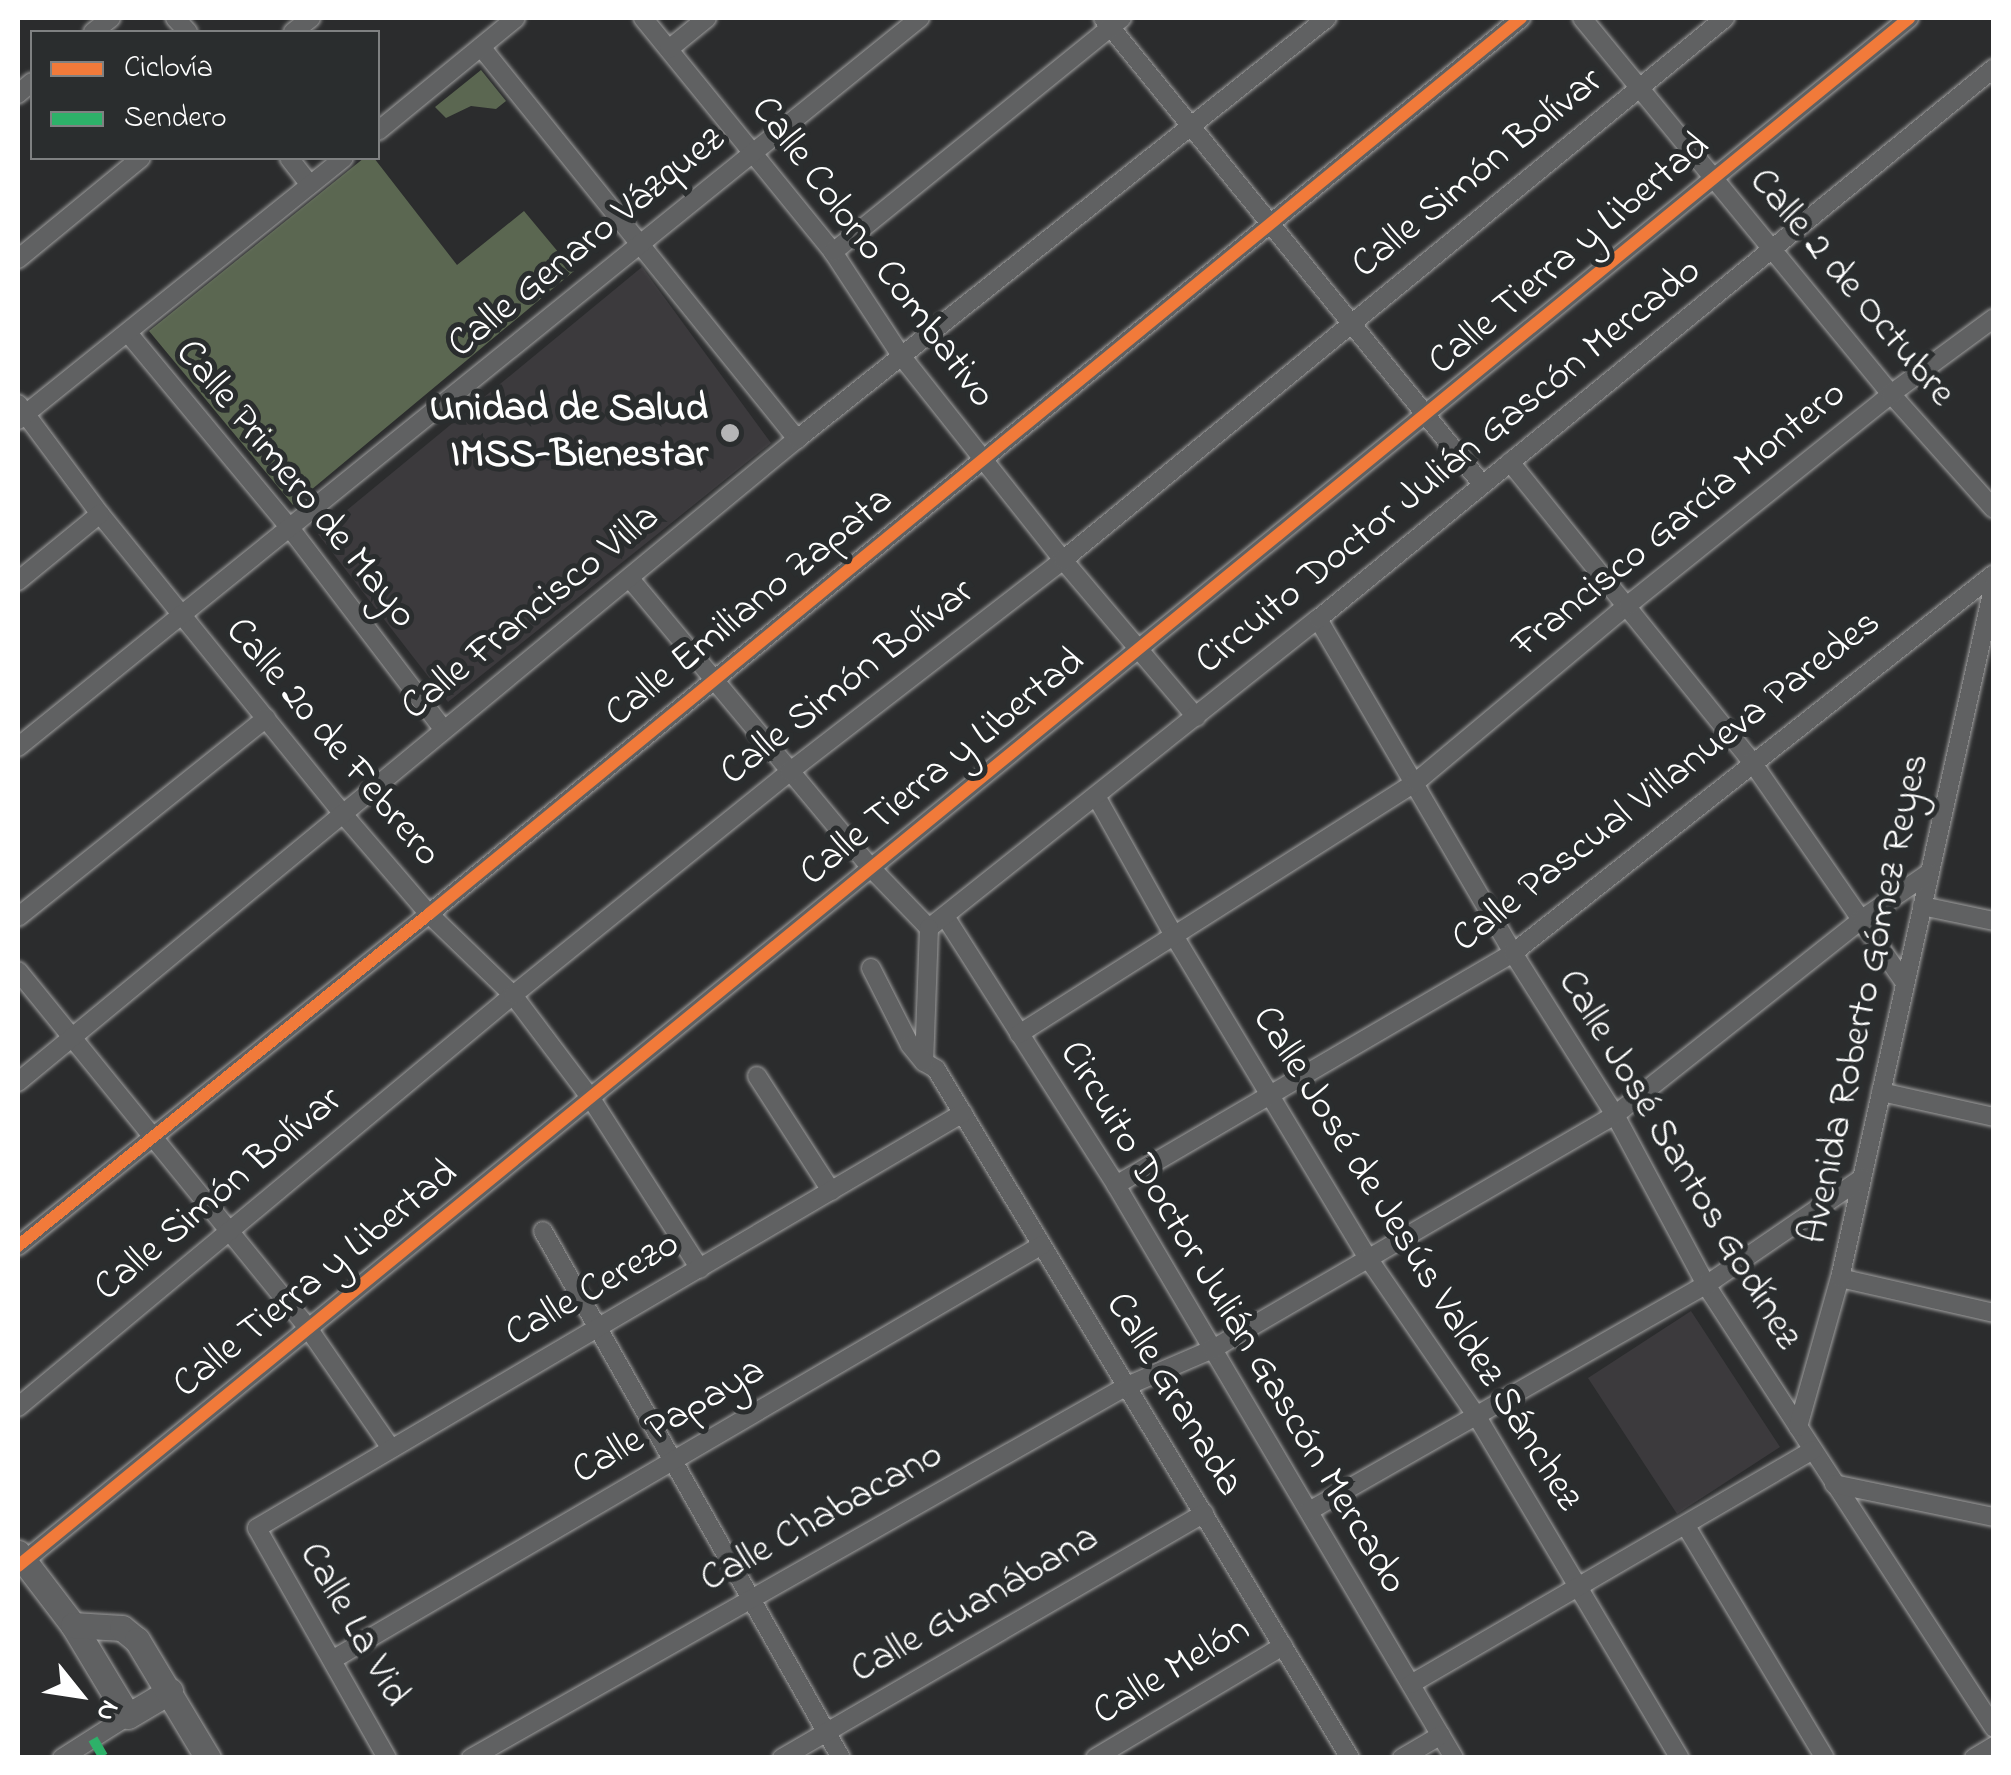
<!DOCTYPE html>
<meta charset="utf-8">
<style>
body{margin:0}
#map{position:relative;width:2011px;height:1775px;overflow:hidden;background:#2b2c2d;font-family:"Indie Flower",sans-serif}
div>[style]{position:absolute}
.built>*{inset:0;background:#3c3a3d}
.green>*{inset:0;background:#5b6751}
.roads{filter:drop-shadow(0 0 2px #a0a0a0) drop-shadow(0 0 2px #a0a0a0)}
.street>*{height:18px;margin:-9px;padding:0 9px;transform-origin:9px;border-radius:9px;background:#606162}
.secondary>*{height:25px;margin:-12.5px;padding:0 12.5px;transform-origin:12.5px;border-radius:12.5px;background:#606162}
.quiet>*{height:10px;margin-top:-5px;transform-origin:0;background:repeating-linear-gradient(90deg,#2db169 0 20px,transparent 0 30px)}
.cycleway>*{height:12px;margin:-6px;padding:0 6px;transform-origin:6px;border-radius:6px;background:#f17a3a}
.dots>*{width:28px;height:28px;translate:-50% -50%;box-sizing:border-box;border:5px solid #2a2d2e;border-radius:50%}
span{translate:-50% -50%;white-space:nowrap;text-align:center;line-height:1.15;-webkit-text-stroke:10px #2a2d2e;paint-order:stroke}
.street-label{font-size:40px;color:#fff}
.poi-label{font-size:40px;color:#fff;font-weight:700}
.right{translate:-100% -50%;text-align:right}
.frame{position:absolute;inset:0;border:20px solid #fff;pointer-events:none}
.legend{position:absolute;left:30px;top:30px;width:350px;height:130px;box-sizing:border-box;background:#2a2d2e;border:2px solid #7f8182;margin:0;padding:12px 18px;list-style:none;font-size:30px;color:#fff}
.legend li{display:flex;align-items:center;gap:20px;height:50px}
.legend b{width:50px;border:2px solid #7f8182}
.north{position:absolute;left:30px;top:1645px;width:100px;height:100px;-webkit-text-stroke:8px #2a2d2e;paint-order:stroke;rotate:120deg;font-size:28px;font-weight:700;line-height:40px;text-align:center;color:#fff}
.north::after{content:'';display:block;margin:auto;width:35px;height:45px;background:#fff;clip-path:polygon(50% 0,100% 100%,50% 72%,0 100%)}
</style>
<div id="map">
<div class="built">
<div style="clip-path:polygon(642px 267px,771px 443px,448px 702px,318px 534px)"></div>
<div style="clip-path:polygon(1691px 1311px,1780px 1447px,1677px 1514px,1588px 1378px)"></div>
</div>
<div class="green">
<div style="clip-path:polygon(481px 70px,506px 101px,496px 109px,471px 106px,446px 118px,435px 107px)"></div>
<div style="clip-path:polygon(364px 158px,374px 158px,457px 265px,524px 211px,574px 271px,293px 505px,149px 331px)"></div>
</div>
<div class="roads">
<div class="street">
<div style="left:175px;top:18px;width:19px;rotate:47deg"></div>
<div style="left:643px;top:18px;width:301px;rotate:50.9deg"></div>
<div style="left:833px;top:252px;width:126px;rotate:56.7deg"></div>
<div style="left:902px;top:357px;width:259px;rotate:51.6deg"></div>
<div style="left:1063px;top:560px;width:206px;rotate:49.7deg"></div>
<div style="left:1103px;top:18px;width:601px;rotate:50.88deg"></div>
<div style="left:1582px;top:18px;width:487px;rotate:50.6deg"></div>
<div style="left:1891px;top:394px;width:154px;rotate:48.2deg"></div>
<div style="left:93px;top:32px;width:23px;rotate:-38deg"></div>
<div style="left:293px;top:32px;width:23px;rotate:-38deg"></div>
<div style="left:481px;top:47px;width:504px;rotate:51.13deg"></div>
<div style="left:669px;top:49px;width:49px;rotate:-39.2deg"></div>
<div style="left:18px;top:94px;width:18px;rotate:-41deg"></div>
<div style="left:378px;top:131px;width:178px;rotate:-39.3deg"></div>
<div style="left:289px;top:158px;width:34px;rotate:52deg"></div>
<div style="left:833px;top:252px;width:372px;rotate:-39deg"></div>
<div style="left:18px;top:259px;width:159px;rotate:-39.4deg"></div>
<div style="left:128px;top:333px;width:254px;rotate:50.3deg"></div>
<div style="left:290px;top:528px;width:253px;rotate:52.7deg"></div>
<div style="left:18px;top:404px;width:137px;rotate:53.3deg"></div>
<div style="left:100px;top:514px;width:385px;rotate:51deg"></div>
<div style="left:342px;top:813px;width:133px;rotate:49.3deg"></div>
<div style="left:429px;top:914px;width:117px;rotate:44deg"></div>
<div style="left:513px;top:995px;width:128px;rotate:53deg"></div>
<div style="left:590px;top:1097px;width:204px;rotate:57.4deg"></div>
<div style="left:18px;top:420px;width:418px;rotate:-38.8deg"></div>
<div style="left:1510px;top:462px;width:385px;rotate:51.1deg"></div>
<div style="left:1752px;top:762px;width:265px;rotate:55.3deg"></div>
<div style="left:631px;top:580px;width:375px;rotate:50.2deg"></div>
<div style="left:871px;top:868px;width:83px;rotate:46deg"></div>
<div style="left:18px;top:581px;width:106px;rotate:-39.3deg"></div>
<div style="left:1318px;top:619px;width:387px;rotate:59.7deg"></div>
<div style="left:1513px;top:953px;width:191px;rotate:57.8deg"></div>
<div style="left:1615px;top:1115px;width:193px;rotate:61.8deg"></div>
<div style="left:1706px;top:1285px;width:528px;rotate:56.97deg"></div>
<div style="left:18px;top:747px;width:1160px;rotate:-38.95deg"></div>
<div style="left:1096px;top:796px;width:158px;rotate:60.8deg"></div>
<div style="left:1173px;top:934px;width:378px;rotate:59deg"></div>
<div style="left:1368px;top:1258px;width:191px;rotate:55.5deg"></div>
<div style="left:1476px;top:1415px;width:399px;rotate:59.3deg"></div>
<div style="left:1922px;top:906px;width:74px;rotate:11.8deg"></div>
<div style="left:18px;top:917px;width:318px;rotate:-38.7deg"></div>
<div style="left:946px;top:918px;width:317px;rotate:57.5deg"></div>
<div style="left:1116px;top:1185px;width:665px;rotate:59.46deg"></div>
<div style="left:929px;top:928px;width:497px;rotate:-38.5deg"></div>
<div style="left:1318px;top:619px;width:872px;rotate:-39.18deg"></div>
<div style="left:929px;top:928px;width:134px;rotate:92.1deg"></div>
<div style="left:924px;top:1062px;width:14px;rotate:30deg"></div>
<div style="left:936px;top:1069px;width:804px;rotate:59deg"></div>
<div style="left:871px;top:968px;width:86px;rotate:63.1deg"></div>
<div style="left:910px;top:1045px;width:22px;rotate:51deg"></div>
<div style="left:18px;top:971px;width:460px;rotate:50.9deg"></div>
<div style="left:308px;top:1328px;width:145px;rotate:55.4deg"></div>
<div style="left:1019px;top:1034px;width:470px;rotate:-32.4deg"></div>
<div style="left:1416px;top:782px;width:276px;rotate:-39.9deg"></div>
<div style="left:1628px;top:605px;width:337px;rotate:-38.7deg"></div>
<div style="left:1891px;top:394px;width:128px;rotate:-36.4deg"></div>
<div style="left:757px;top:1076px;width:137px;rotate:57.2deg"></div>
<div style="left:18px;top:1082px;width:1010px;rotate:-39.54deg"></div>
<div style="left:797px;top:439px;width:677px;rotate:-38.46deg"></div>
<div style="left:1881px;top:1092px;width:116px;rotate:12.5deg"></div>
<div style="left:1116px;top:1185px;width:460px;rotate:-30.3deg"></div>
<div style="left:1513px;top:953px;width:612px;rotate:-38.24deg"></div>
<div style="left:543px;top:1231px;width:605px;rotate:60.51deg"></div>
<div style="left:18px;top:1246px;width:528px;rotate:-38.93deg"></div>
<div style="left:429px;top:914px;width:1413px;rotate:-39.37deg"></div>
<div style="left:1840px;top:1278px;width:158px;rotate:12.8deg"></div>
<div style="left:18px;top:1407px;width:644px;rotate:-39.77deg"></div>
<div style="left:513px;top:995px;width:355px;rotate:-38.9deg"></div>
<div style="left:789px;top:772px;width:346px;rotate:-37.7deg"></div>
<div style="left:1063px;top:560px;width:856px;rotate:-39.31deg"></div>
<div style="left:1798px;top:1427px;width:155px;rotate:-74.3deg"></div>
<div style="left:1840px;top:1278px;width:711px;rotate:-77.49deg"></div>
<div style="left:1834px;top:1484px;width:163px;rotate:11.7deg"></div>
<div style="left:1309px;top:1511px;width:457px;rotate:-29.7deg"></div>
<div style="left:1706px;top:1285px;width:189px;rotate:-34.4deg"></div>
<div style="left:1686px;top:1526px;width:270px;rotate:59.1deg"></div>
<div style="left:18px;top:1566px;width:2444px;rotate:-39.3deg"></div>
<div style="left:332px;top:1660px;width:822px;rotate:-30.31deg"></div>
<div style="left:1411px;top:1684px;width:465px;rotate:-30.2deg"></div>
<div style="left:62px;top:1758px;width:78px;rotate:-32.5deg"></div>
<div style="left:387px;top:1758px;width:264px;rotate:-119.5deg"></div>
<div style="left:257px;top:1528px;width:819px;rotate:-30.45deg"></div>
<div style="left:471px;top:1758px;width:754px;rotate:-29.56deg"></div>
<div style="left:1127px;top:1386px;width:94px;rotate:-23.3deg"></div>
<div style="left:1213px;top:1349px;width:465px;rotate:-30.2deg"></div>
<div style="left:1615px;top:1115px;width:315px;rotate:-38.4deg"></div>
<div style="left:1862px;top:919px;width:81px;rotate:-34.5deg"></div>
<div style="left:782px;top:1758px;width:488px;rotate:-30.1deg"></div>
<div style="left:1095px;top:1758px;width:219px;rotate:-30.8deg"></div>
<div style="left:1402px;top:1758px;width:45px;rotate:-30.5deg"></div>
<div style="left:1974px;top:1758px;width:23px;rotate:-31deg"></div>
</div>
<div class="secondary">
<div style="left:18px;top:1553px;width:91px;rotate:52.6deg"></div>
<div style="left:73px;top:1625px;width:106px;rotate:58.9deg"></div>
<div style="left:128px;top:1716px;width:49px;rotate:-30.8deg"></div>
<div style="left:73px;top:1625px;width:49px;rotate:3.5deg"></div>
<div style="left:122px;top:1628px;width:19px;rotate:39deg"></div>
<div style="left:137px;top:1640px;width:138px;rotate:59deg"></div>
</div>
</div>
<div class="quiet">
<div style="left:93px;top:1739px;width:22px;rotate:60deg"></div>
</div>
<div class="cycleway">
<div style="left:18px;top:1246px;width:528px;rotate:-38.93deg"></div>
<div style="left:429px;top:914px;width:1413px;rotate:-39.37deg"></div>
<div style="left:18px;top:1566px;width:2444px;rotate:-39.3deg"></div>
</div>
<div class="dots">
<div style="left:730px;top:433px;background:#b5b5b6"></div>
</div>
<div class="street-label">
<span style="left:1478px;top:174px;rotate:-39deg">Calle Simón Bolívar</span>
<span style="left:587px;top:243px;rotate:-39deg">Calle Genaro Vázquez</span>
<span style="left:872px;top:253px;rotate:53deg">Calle Colono Combativo</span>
<span style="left:1570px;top:255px;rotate:-40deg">Calle Tierra y Libertad</span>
<span style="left:1851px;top:288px;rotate:50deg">Calle 2 de Octubre</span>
<span style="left:1449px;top:467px;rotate:-39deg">Circuito Doctor Julián Gascón Mercado</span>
<span style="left:295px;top:485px;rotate:51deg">Calle Primero de Mayo</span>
<span style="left:1680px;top:520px;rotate:-39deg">Francisco García Montero</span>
<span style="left:750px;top:608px;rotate:-39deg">Calle Emiliano Zapata</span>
<span style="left:531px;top:613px;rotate:-39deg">Calle Francisco Villa</span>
<span style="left:848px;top:683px;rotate:-38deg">Calle Simón Bolívar</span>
<span style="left:332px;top:743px;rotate:50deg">Calle 20 de Febrero</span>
<span style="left:943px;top:768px;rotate:-39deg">Calle Tierra y Libertad</span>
<span style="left:1667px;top:782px;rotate:-38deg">Calle Pascual Villanueva Paredes</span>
<span style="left:1866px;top:999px;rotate:-78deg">Avenida Roberto Gómez Reyes</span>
<span style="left:1678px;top:1160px;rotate:59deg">Calle José Santos Godínez</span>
<span style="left:219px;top:1195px;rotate:-40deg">Calle Simón Bolívar</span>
<span style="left:1416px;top:1259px;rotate:58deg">Calle José de Jesús Valdez Sánchez</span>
<span style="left:316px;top:1280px;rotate:-39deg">Calle Tierra y Libertad</span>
<span style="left:593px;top:1290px;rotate:-30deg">Calle Cerezo</span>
<span style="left:1232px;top:1318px;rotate:59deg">Circuito Doctor Julián Gascón Mercado</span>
<span style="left:1173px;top:1395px;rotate:59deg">Calle Granada</span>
<span style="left:669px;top:1422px;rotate:-30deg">Calle Papaya</span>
<span style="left:822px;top:1518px;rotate:-29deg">Calle Chabacano</span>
<span style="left:975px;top:1605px;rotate:-30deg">Calle Guanábana</span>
<span style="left:353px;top:1625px;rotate:60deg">Calle La Vid</span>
<span style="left:1172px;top:1672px;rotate:-31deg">Calle Melón</span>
</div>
<div class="poi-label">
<span class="right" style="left:708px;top:433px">Unidad de Salud<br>IMSS-Bienestar</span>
</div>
<div class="frame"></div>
<ul class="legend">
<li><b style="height:12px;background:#f17a3a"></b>Ciclovía</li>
<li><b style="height:12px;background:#2db169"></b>Sendero</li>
</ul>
<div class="north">N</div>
</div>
